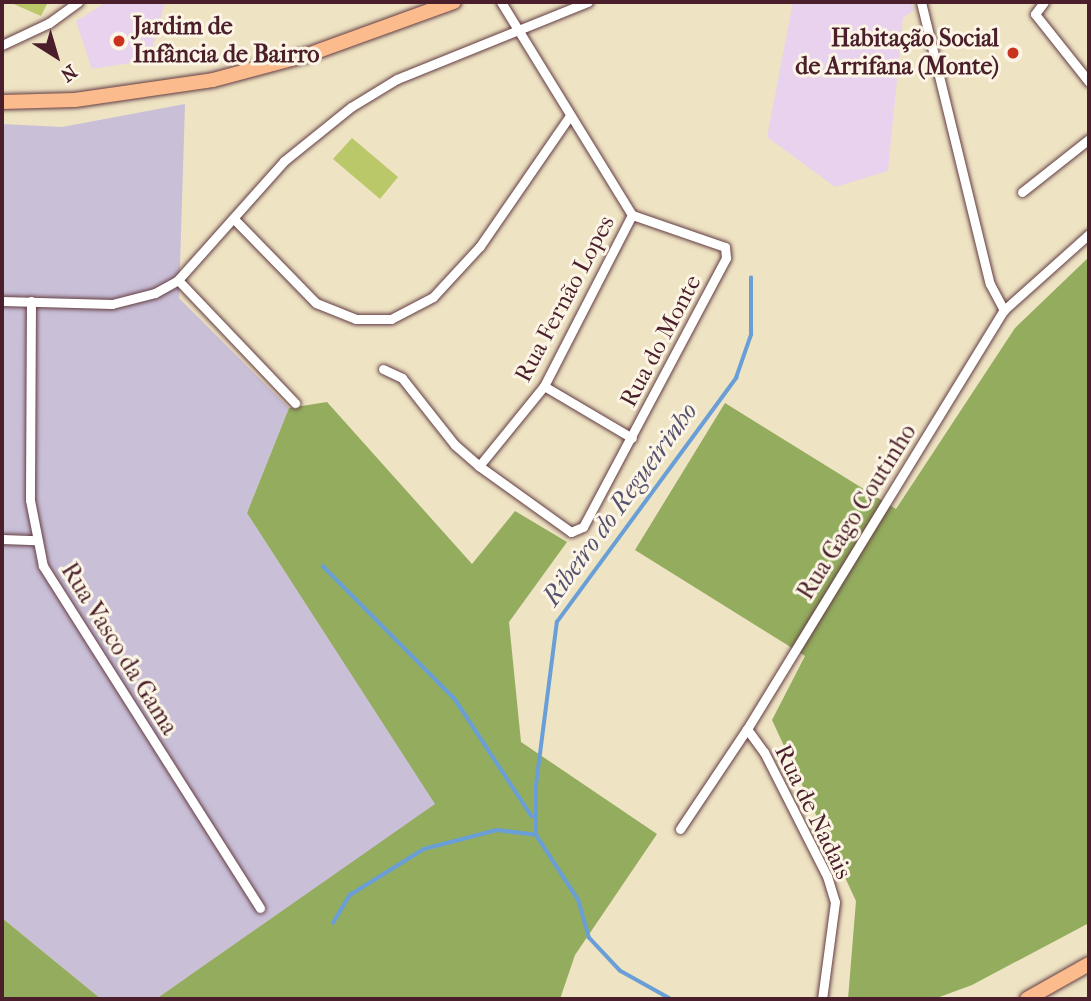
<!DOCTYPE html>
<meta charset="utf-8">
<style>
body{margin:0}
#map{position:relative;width:1091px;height:1001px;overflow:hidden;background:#eee3c3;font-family:"IM FELL French Canon",serif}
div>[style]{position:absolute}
.built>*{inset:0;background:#e8d2ee}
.industrial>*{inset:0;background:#c9bfd7}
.green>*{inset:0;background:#bac86a}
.forest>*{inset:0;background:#93ac5e}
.stream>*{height:3.5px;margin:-1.75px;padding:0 1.75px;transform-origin:1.75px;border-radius:1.75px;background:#699fd6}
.roads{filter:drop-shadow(0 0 2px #633c42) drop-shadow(0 0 2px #633c42)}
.minor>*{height:9px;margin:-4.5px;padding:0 4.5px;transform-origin:4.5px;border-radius:4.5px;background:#fff}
.primary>*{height:14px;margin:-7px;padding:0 7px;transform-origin:7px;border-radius:7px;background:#fbbb8c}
.trunk>*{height:14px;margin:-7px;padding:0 7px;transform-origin:7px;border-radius:7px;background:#fbbb8c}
.dots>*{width:19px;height:19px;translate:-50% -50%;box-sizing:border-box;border:4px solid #fcf5e5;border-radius:50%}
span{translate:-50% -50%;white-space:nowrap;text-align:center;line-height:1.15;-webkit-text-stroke:6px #fcf5e5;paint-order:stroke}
.poi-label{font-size:24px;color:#4a1f2b;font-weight:700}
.left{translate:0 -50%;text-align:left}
.right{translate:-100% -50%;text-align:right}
.street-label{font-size:24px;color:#4a1f2b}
.water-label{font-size:26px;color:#56526f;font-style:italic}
.frame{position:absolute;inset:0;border:4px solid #4a1f2b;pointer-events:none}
.north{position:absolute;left:21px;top:21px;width:70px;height:70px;-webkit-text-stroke:5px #fcf5e5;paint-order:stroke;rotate:143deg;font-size:19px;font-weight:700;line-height:28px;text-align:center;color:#4a1f2b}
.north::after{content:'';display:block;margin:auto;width:24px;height:32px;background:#4a1f2b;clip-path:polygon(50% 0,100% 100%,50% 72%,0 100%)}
</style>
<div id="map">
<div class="built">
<div style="clip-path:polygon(107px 2px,165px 2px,149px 60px,92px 69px,76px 21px)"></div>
<div style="clip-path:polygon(793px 2px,911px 2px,914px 10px,903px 18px,888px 171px,835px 187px,767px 137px)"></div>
</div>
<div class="industrial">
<div style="clip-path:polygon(185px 104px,179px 298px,289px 408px,247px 513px,436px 804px,156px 999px,101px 999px,2px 918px,2px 124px,62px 127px)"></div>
</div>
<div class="green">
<div style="clip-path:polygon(9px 2px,48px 2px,41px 16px)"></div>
<div style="clip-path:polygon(352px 138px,398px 177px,380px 199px,333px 159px)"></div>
</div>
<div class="forest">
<div style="clip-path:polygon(1089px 257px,1089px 923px,972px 985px,934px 999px,848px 999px,856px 901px,772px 720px,805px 656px,635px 550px,725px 403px,896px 509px,1015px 328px)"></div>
<div style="clip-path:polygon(327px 402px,472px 564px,515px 511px,567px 542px,509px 622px,521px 742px,657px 834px,575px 955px,560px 999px,156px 999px,435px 804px,247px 513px,289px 408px)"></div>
<div style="clip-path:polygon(2px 918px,101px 999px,2px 999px)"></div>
</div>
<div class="stream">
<div style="left:323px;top:566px;width:187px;rotate:45.2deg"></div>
<div style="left:455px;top:699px;width:140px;rotate:56.7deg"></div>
<div style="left:333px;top:923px;width:33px;rotate:-59deg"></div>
<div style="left:350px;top:895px;width:87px;rotate:-31.9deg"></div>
<div style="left:424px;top:849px;width:75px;rotate:-14.6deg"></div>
<div style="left:497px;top:830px;width:39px;rotate:7deg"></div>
<div style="left:670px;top:999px;width:57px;rotate:-150.8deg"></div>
<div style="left:620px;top:971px;width:45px;rotate:-133.2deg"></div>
<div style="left:589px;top:938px;width:40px;rotate:-106deg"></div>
<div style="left:578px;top:900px;width:77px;rotate:-122.9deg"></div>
<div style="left:536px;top:835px;width:50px;rotate:-90deg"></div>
<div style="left:536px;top:785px;width:164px;rotate:-82.7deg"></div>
<div style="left:557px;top:622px;width:303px;rotate:-53.7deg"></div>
<div style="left:736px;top:378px;width:46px;rotate:-70.8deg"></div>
<div style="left:751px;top:335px;width:57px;rotate:-90deg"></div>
</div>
<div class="roads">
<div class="minor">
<div style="left:501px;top:2px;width:250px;rotate:58.4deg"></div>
<div style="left:921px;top:2px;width:290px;rotate:76.3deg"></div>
<div style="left:990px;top:284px;width:30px;rotate:62deg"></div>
<div style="left:1044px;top:2px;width:15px;rotate:127deg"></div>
<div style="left:1035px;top:14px;width:87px;rotate:51.5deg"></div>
<div style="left:2px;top:45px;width:52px;rotate:-25.1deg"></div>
<div style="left:49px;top:23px;width:36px;rotate:-36deg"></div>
<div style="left:1022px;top:192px;width:85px;rotate:-38.3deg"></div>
<div style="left:234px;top:219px;width:117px;rotate:45.7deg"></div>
<div style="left:316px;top:303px;width:43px;rotate:21.8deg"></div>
<div style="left:356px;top:319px;width:35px"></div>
<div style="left:391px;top:319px;width:47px;rotate:-27.6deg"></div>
<div style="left:433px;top:297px;width:69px;rotate:-47.3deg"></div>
<div style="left:480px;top:246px;width:157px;rotate:-55.4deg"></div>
<div style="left:178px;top:280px;width:170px;rotate:46.4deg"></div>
<div style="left:2px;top:301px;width:110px;rotate:1.6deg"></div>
<div style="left:112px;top:304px;width:44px;rotate:-14.3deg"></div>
<div style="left:155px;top:293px;width:26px;rotate:-29deg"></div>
<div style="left:178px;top:280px;width:159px;rotate:-48.3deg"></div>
<div style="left:284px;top:161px;width:86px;rotate:-38.9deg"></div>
<div style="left:351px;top:107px;width:54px;rotate:-31.3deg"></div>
<div style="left:397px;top:79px;width:206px;rotate:-22deg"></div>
<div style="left:31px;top:301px;width:199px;rotate:90.3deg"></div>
<div style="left:30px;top:500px;width:67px;rotate:78.9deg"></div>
<div style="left:43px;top:566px;width:405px;rotate:57.6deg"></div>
<div style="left:383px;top:369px;width:21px;rotate:25deg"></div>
<div style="left:402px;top:378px;width:85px;rotate:51.7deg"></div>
<div style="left:455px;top:445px;width:32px;rotate:41deg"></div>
<div style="left:479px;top:466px;width:113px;rotate:35.7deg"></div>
<div style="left:571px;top:532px;width:13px;rotate:-23deg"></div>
<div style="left:583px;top:527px;width:305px;rotate:-62deg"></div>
<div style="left:726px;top:258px;width:11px;rotate:-95deg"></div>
<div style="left:725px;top:247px;width:98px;rotate:-161deg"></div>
<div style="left:544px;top:386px;width:102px;rotate:30.6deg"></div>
<div style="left:479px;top:466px;width:103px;rotate:-50.9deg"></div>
<div style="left:544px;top:386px;width:192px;rotate:-62.8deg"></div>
<div style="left:2px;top:539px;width:34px;rotate:2deg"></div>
<div style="left:747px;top:729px;width:29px;rotate:54deg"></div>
<div style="left:764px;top:752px;width:139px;rotate:63.1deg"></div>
<div style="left:827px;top:876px;width:27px;rotate:73deg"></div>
<div style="left:835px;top:902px;width:98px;rotate:97.6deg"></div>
<div style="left:680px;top:829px;width:120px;rotate:-56.2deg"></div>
<div style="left:747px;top:729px;width:492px;rotate:-58.5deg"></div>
<div style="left:1004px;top:310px;width:114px;rotate:-41.8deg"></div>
</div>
<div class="primary">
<div style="left:1027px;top:999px;width:71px;rotate:-29.4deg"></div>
</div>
<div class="trunk">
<div style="left:2px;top:102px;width:73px;rotate:-1.6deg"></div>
<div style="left:75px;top:100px;width:139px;rotate:-8.2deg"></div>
<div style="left:213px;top:80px;width:100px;rotate:-15deg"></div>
<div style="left:310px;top:54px;width:153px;rotate:-19.9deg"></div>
</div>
</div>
<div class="dots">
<div style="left:119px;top:41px;background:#c8321e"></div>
<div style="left:1013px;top:53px;background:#c8321e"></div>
</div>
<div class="poi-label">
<span class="left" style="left:133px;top:41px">Jardim de<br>Infância de Bairro</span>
<span class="right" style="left:999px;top:53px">Habitação Social<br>de Arrifana (Monte)</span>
</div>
<div class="street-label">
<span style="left:565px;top:299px;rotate:-62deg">Rua Fernão Lopes</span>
<span style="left:661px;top:341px;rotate:-62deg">Rua do Monte</span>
<span style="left:857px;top:512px;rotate:-58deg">Rua Gago Coutinho</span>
<span style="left:119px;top:649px;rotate:58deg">Rua Vasco da Gama</span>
<span style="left:813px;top:812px;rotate:64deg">Rua de Nadais</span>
</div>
<div class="water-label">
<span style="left:620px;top:504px;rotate:-54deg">Ribeiro do Regueirinho</span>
</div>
<div class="frame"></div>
<div class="north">N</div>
</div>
